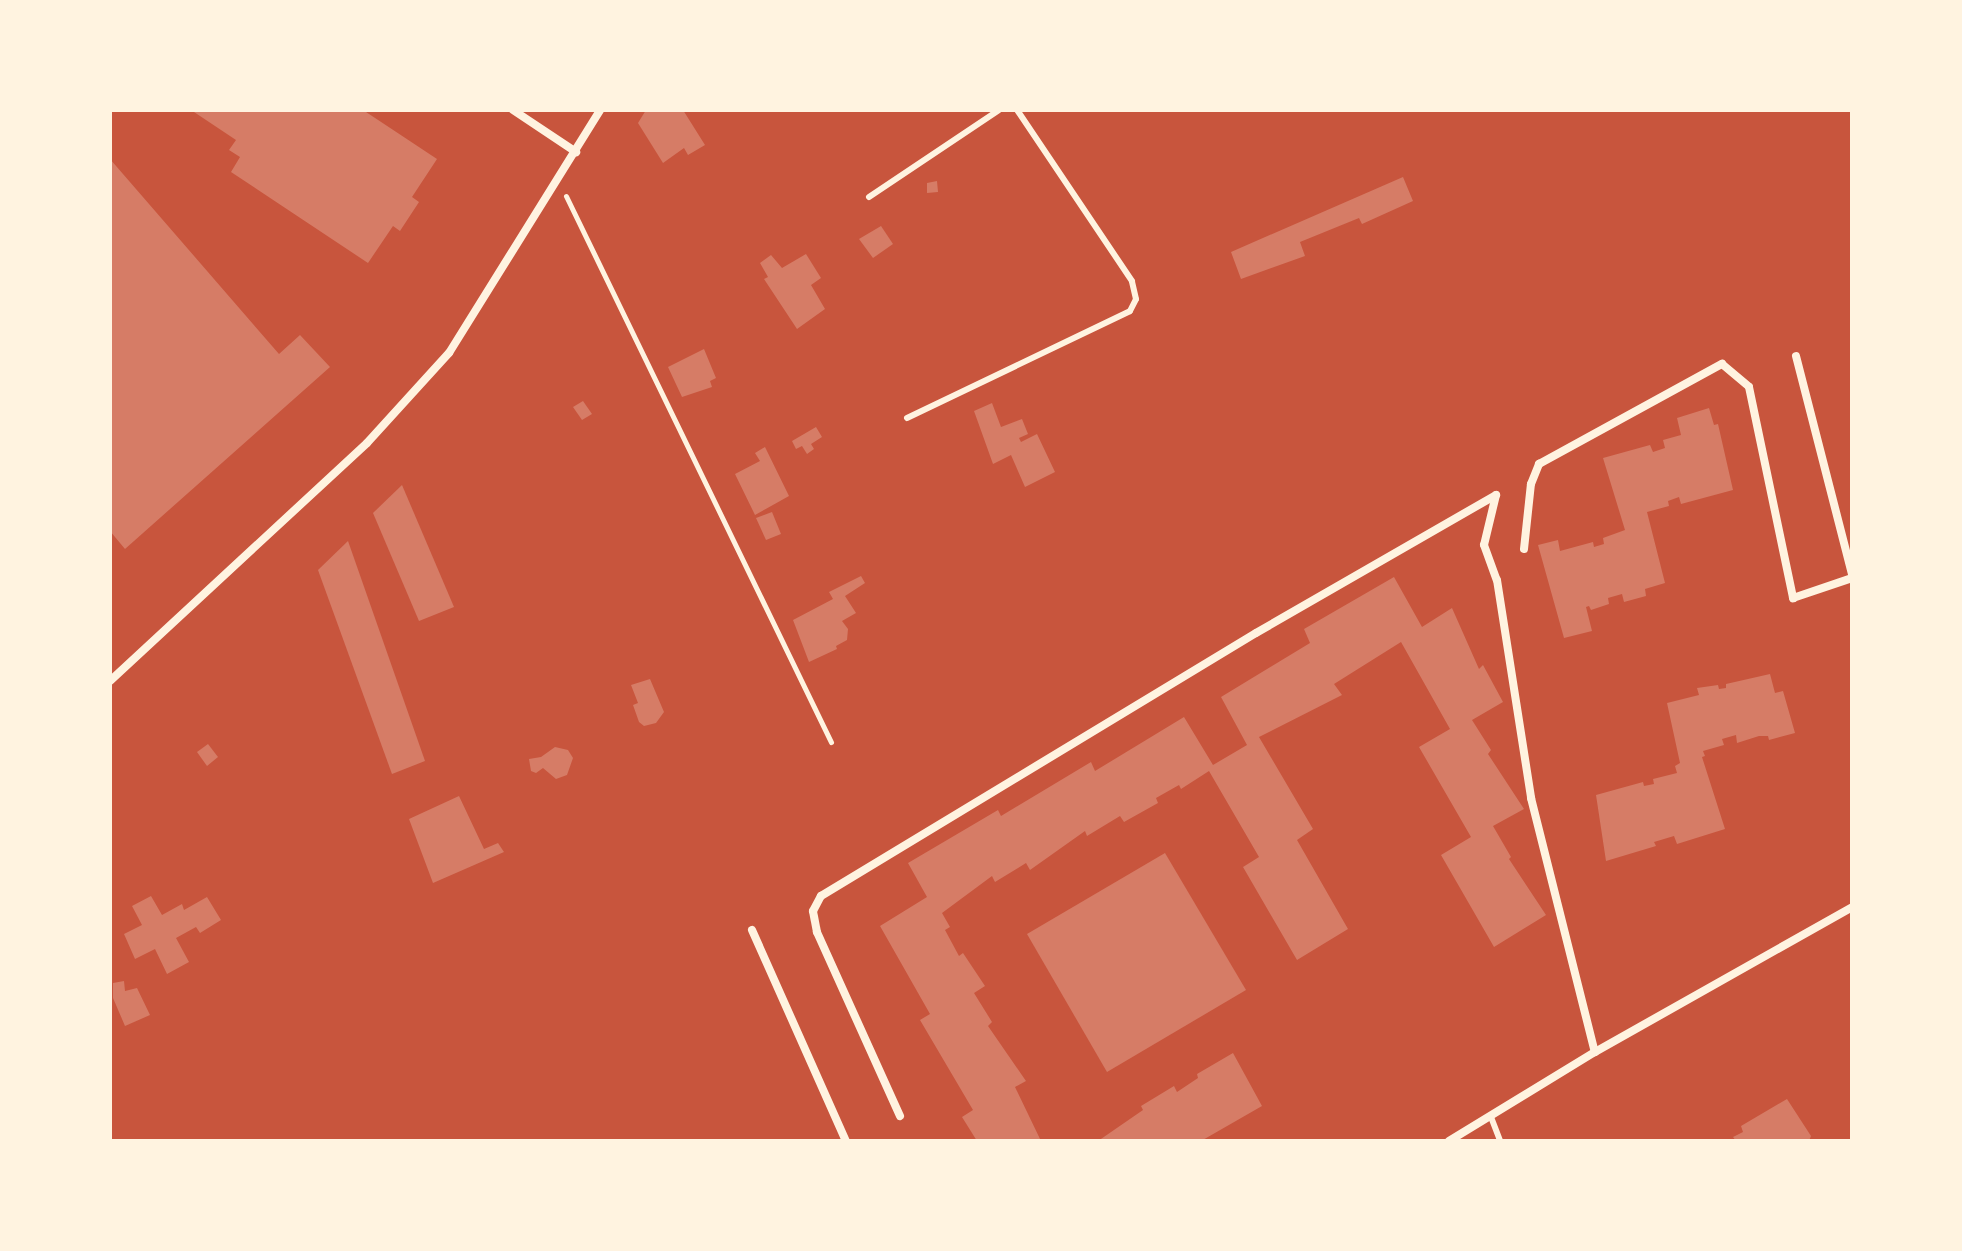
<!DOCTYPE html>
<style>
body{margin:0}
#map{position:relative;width:1962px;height:1251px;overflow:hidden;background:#c8553d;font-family:Spectral,serif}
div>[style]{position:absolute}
.building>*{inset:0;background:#d67c66}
.path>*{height:5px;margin:-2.5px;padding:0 2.5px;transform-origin:2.5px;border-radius:2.5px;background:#fff3e0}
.service>*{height:6px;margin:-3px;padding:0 3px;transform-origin:3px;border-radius:3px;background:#fff3e0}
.minor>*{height:8px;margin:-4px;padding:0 4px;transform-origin:4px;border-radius:4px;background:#fff3e0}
span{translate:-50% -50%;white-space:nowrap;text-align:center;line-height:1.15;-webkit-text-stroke:8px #fff3e0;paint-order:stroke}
.frame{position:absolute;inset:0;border:112px solid #fff3e0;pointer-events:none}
</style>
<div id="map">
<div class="building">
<div style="clip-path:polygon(191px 110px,363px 110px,437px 159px,412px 197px,419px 202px,400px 231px,393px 226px,368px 263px,231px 172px,240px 157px,229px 150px,236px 140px)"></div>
<div style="clip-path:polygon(646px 110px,683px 110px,705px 145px,688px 155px,684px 148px,663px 163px,638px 123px)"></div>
<div style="clip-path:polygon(110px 159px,279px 354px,300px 335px,330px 367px,125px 549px,110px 531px)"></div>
<div style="clip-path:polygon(1403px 177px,1413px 201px,1362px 224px,1359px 218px,1300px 242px,1305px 256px,1241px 279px,1231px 252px)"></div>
<div style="clip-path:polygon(937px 181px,938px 192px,927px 193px,927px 183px)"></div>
<div style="clip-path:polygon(881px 226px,893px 244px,873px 258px,859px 239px)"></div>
<div style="clip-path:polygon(806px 254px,821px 278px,811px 285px,825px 309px,797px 329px,764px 279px,768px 277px,760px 263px,771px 255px,782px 268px)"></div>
<div style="clip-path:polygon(704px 349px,716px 378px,710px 381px,712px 387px,682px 397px,668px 367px)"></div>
<div style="clip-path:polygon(583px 401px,592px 414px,582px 420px,573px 407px)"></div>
<div style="clip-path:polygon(992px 403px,1001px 427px,1022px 419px,1028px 434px,1019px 438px,1021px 442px,1037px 434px,1055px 472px,1025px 487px,1011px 455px,993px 464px,974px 411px)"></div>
<div style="clip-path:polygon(1709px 408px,1714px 425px,1718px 424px,1733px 490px,1681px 504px,1679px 497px,1668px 501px,1669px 506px,1647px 512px,1665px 583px,1645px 589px,1646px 596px,1624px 602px,1622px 594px,1608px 598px,1609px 604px,1591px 610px,1589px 606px,1586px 607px,1592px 631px,1564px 638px,1538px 545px,1558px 540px,1560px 551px,1593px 542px,1594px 547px,1604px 544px,1603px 538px,1625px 530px,1603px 458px,1650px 445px,1653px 452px,1665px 448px,1663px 440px,1681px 435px,1677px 418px)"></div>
<div style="clip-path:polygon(816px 427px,822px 437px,811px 444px,814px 449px,807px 454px,802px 446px,796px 449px,792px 441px)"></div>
<div style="clip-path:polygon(765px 447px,789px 496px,755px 515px,735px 474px,760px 461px,755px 453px)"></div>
<div style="clip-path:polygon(402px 485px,454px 607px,419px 621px,373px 513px)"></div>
<div style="clip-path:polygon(772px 512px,781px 534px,766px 540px,756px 518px)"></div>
<div style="clip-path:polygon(348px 541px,425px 761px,392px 774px,318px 570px)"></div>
<div style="clip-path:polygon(861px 576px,865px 583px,845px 596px,856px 613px,842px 621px,848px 629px,847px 640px,836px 646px,837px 649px,809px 662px,793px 620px,833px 599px,829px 592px)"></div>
<div style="clip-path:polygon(1394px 577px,1422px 627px,1452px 608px,1479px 669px,1483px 665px,1503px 702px,1472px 720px,1491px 750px,1488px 754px,1524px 809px,1493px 826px,1511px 857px,1509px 859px,1546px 915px,1494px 947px,1441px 855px,1471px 837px,1419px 747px,1450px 729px,1401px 642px,1334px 684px,1342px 695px,1259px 737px,1313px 829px,1297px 840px,1348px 929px,1297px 960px,1243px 867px,1259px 857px,1209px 771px,1181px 789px,1179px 785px,1156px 798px,1158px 803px,1124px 822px,1120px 816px,1087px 836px,1085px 831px,1030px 870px,1026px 863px,995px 882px,992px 876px,942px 913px,950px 927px,945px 930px,959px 956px,963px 953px,985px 986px,974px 993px,992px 1022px,988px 1026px,1026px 1081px,1015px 1087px,1041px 1141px,977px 1141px,962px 1117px,973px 1110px,920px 1020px,930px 1014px,880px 926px,927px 897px,908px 863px,998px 810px,1001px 816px,1091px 762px,1095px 771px,1184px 717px,1213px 765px,1247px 745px,1221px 697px,1310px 643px,1304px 629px)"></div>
<div style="clip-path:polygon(1770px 674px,1775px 693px,1783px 691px,1795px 733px,1769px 740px,1768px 736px,1759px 736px,1737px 743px,1736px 735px,1722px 739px,1724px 745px,1703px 751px,1705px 756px,1702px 757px,1725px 829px,1677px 844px,1674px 836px,1654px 842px,1656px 846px,1606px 861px,1596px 795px,1643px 782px,1644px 786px,1654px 784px,1653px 779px,1677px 773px,1675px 766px,1680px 763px,1667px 703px,1699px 695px,1697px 688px,1718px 685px,1719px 689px,1726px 688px,1726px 684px)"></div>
<div style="clip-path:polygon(650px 679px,664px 712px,656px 723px,644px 726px,639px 722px,633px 705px,638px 703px,631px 685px)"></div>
<div style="clip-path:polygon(208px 744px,218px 757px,207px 766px,197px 752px)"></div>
<div style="clip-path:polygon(555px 747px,568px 750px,573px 758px,567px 775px,556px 779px,543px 768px,536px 773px,531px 771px,529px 759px,541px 757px)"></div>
<div style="clip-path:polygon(459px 796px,484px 849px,498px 843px,504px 852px,433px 883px,409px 819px)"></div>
<div style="clip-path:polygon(1165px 853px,1246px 990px,1107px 1072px,1027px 934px)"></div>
<div style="clip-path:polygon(151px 896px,162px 915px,182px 904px,184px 910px,207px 897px,221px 920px,200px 933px,196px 927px,176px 938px,189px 962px,167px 974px,155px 949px,135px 959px,124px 934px,142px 925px,132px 906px)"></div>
<div style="clip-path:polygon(124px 981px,125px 991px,137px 988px,150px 1015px,125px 1026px,113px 998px,113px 983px)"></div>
<div style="clip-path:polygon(1233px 1053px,1262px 1106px,1201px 1141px,1098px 1141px,1143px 1110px,1141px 1106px,1174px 1086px,1177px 1092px,1198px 1078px,1197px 1074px)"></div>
<div style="clip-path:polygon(1787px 1099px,1811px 1136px,1809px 1141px,1736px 1141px,1733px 1137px,1743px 1132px,1741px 1126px)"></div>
</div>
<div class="path">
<div style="left:566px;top:196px;width:607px;rotate:64.11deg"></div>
</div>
<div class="service">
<div style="left:869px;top:197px;width:156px;rotate:-33.8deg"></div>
<div style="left:907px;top:418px;width:247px;rotate:-25.6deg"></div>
<div style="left:1130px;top:311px;width:13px;rotate:-63deg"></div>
<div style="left:1136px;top:299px;width:18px;rotate:-103deg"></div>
<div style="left:1132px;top:281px;width:206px;rotate:-123.9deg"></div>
<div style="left:1491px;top:1117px;width:26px;rotate:69deg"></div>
</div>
<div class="minor">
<div style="left:513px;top:110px;width:76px;rotate:33.7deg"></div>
<div style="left:1796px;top:356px;width:225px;rotate:75.6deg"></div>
<div style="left:1524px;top:549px;width:65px;rotate:-83.9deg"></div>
<div style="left:1531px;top:484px;width:22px;rotate:-68deg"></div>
<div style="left:1539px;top:464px;width:209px;rotate:-28.7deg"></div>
<div style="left:1722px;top:364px;width:35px;rotate:40deg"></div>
<div style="left:1749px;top:387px;width:216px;rotate:78.2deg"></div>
<div style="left:1793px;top:598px;width:62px;rotate:-18.7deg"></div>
<div style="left:110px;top:681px;width:350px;rotate:-42.8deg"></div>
<div style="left:367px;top:443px;width:122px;rotate:-47.7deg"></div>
<div style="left:449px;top:353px;width:286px;rotate:-58.1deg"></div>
<div style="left:752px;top:930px;width:231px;rotate:66deg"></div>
<div style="left:900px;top:1116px;width:202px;rotate:-114.3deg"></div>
<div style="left:817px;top:932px;width:21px;rotate:-101deg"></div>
<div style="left:813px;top:911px;width:17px;rotate:-62deg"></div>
<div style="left:821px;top:896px;width:508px;rotate:-31.16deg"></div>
<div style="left:1256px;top:633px;width:277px;rotate:-29.9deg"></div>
<div style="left:1496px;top:495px;width:51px;rotate:103.5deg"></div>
<div style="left:1484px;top:545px;width:37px;rotate:70deg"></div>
<div style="left:1497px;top:580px;width:221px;rotate:81.1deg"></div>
<div style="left:1531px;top:798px;width:262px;rotate:75.9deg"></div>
<div style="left:1449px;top:1141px;width:171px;rotate:-31.4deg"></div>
<div style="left:1595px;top:1052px;width:295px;rotate:-29.4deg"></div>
</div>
<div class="frame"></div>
</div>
